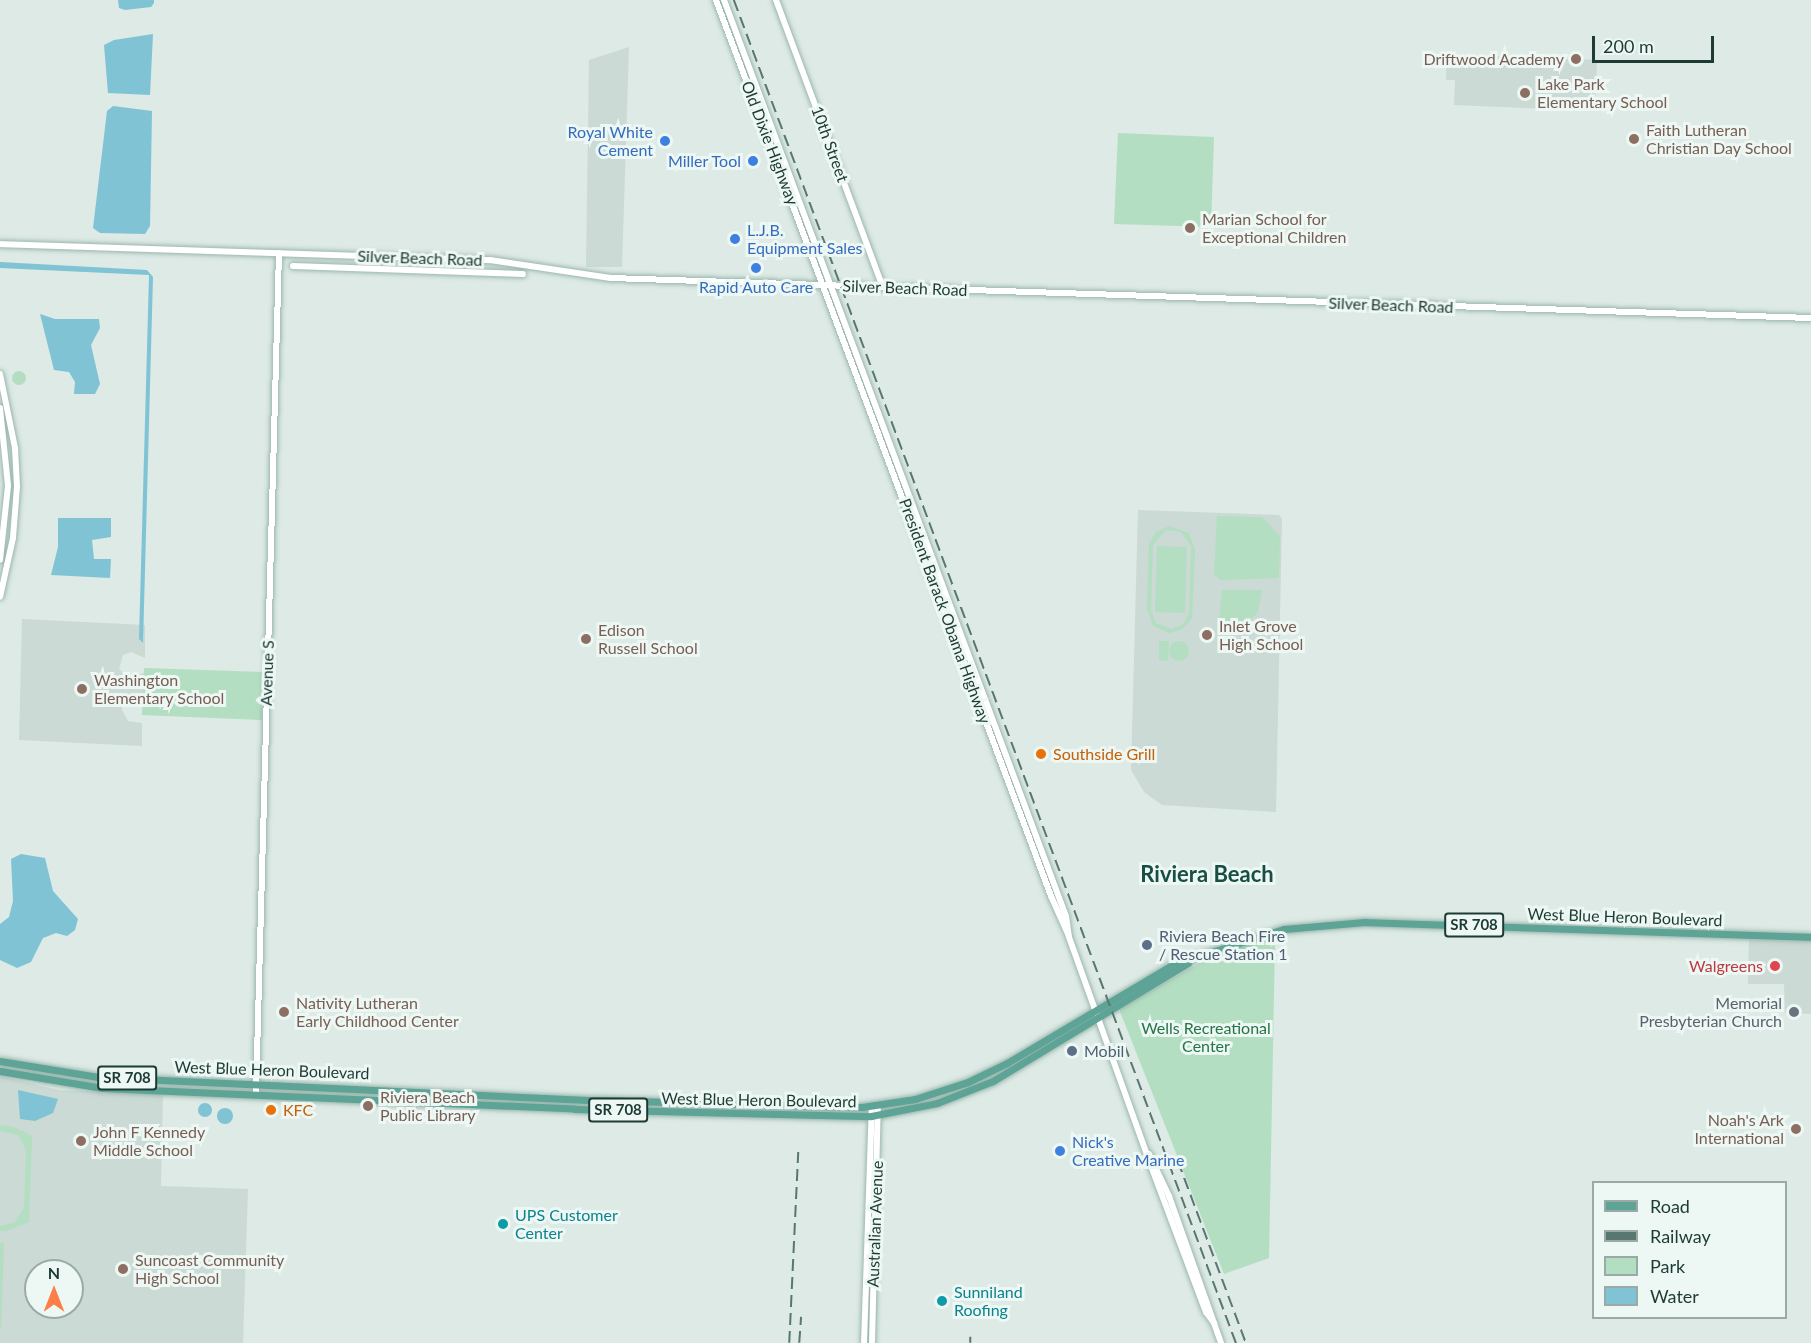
<!DOCTYPE html>
<style>
body{margin:0}
#map{position:relative;width:1811px;height:1343px;overflow:hidden;background:#ddeae5;font-family:Lato,sans-serif}
div>[style]{position:absolute}
.built>*{inset:0;background:#cbdad4}
.green>*{inset:0;background:#b3dec1}
.round{border-radius:50%}
.water>*{inset:0;background:#7fc3d5}
.roads{filter:drop-shadow(0 0 2px #9bb7ae) drop-shadow(0 0 2px #9bb7ae)}
.secondary>*{height:6px;margin:-3px;padding:0 3px;transform-origin:3px;border-radius:3px;background:#fff}
.primary>*{height:7px;margin:-3.5px;padding:0 3.5px;transform-origin:3.5px;border-radius:3.5px;background:#5da496}
.rail>*{height:1.5px;margin-top:-0.75px;transform-origin:0;background:repeating-linear-gradient(90deg,#577770 0 12px,transparent 0 18px)}
.dots>*{width:16px;height:16px;translate:-50% -50%;box-sizing:border-box;border:3px solid #edf7f3;border-radius:50%}
span{translate:-50% -50%;white-space:nowrap;text-align:center;line-height:1.15;-webkit-text-stroke:6px #edf7f3;paint-order:stroke}
.shield-label span{padding:2px 4px;background:#edf7f3;border:2px solid;border-radius:4px;-webkit-text-stroke-width:0}
.shield-label{font-size:15px;color:#1d3a34;font-weight:700}
.education-label{font-size:16px;color:#785e54}
.right{translate:-100% -50%;text-align:right}
.left{translate:0 -50%;text-align:left}
.shop-label{font-size:16px;color:#366cbe}
.street-label{font-size:16px;color:#1d3a34}
.food-label{font-size:16px;color:#c56008}
.service-label{font-size:16px;color:#4e5e75}
.health-label{font-size:16px;color:#be3a42}
.worship-label{font-size:16px;color:#5b616d}
.park-label{font-size:16px;color:#257448}
.culture-label{font-size:16px;color:#0d838f}
.district-label{font-size:22px;color:#184e44;font-weight:700}
.legend{position:absolute;left:1592px;top:1181px;width:195px;height:138px;box-sizing:border-box;background:#edf7f3;border:2px solid #9aaba7;margin:0;padding:8px 10px;list-style:none;font-size:18px;color:#1d3a34}
.legend li{display:flex;align-items:center;gap:12px;height:30px}
.legend b{width:30px;border:2px solid #9aaba7}
.north{position:absolute;left:24px;top:1259px;width:60px;height:60px;box-sizing:border-box;background:#edf7f3;border:2px solid #9aaba7;border-radius:50%;rotate:0deg;font-size:16px;font-weight:700;line-height:24px;text-align:center;color:#1d3a34}
.north::after{content:'';display:block;margin:auto;width:21px;height:27px;background:#fd7f48;clip-path:polygon(50% 0,100% 100%,50% 72%,0 100%)}
.scale{position:absolute;left:1592px;top:36px;width:122px;height:27px;box-sizing:border-box;border:3px solid #1d3a34;border-top:0;padding-left:8px;font-size:18px;line-height:21px;white-space:nowrap;color:#1d3a34;-webkit-text-stroke:4px #edf7f3;paint-order:stroke}
</style>
<div id="map">
<div class="built">
<div style="clip-path:polygon(629px 47px,622px 267px,586px 267px,589px 60px)"></div>
<div style="clip-path:polygon(1447px 54px,1597px 60px,1595px 111px,1454px 105px,1455px 80px,1446px 80px)"></div>
<div style="clip-path:polygon(1138px 510px,1279px 515px,1282px 519px,1276px 812px,1162px 805px,1144px 792px,1131px 770px)"></div>
<div style="clip-path:polygon(22px 619px,145px 625px,145px 658px,131px 652px,123px 655px,119px 669px,129px 678px,144px 673px,143px 707px,131px 699px,122px 704px,122px 710px,128px 721px,142px 723px,142px 746px,19px 740px)"></div>
<div style="clip-path:polygon(1749px 939px,1811px 941px,1811px 1014px,1785px 1013px,1784px 984px,1748px 984px)"></div>
<div style="clip-path:polygon(evenodd,0 1076px,59px 1090px,163px 1094px,161px 1186px,248px 1189px,243px 1343px,0 1343px,0 1076px,36px 1271px,72px 1271px,72px 1307px,36px 1307px,36px 1271px)"></div>
</div>
<div class="green">
<div style="clip-path:polygon(1118px 133px,1214px 137px,1211px 227px,1114px 224px)"></div>
<div class="round" style="left:12px;top:371px;width:14px;height:14px"></div>
<div style="clip-path:polygon(1217px 516px,1262px 517px,1280px 536px,1279px 578px,1220px 580px,1214px 574px)"></div>
<div style="clip-path:polygon(evenodd,1169px 526px,1189px 533px,1195px 550px,1192px 618px,1183px 629px,1169px 633px,1153px 626px,1147px 609px,1149px 544px,1156px 532px,1169px 526px,1166px 530px,1181px 532px,1191px 546px,1189px 614px,1183px 624px,1172px 629px,1156px 623px,1151px 610px,1153px 545px,1166px 530px)"></div>
<div style="clip-path:polygon(1157px 546px,1187px 547px,1185px 613px,1155px 612px)"></div>
<div style="clip-path:polygon(1222px 590px,1262px 590px,1258px 612px,1244px 627px,1218px 632px)"></div>
<div style="clip-path:polygon(1159px 641px,1169px 641px,1168px 661px,1159px 660px)"></div>
<div class="round" style="left:1169px;top:641px;width:20px;height:20px"></div>
<div style="clip-path:polygon(144px 668px,263px 672px,262px 720px,142px 715px)"></div>
<div style="clip-path:polygon(1270px 936px,1275px 941px,1269px 1258px,1224px 1274px,1119px 1009px,1208px 958px)"></div>
<div style="clip-path:polygon(0 1125px,14px 1127px,32px 1136px,29px 1222px,6px 1231px,0 1231px,0 1226px,15px 1222px,24px 1208px,26px 1150px,18px 1135px,0 1131px)"></div>
<div style="clip-path:polygon(0 1243px,4px 1243px,1px 1329px,0 1329px)"></div>
</div>
<div class="water">
<div style="clip-path:polygon(118px 0,154px 0,154px 3px,151px 7px,125px 10px,119px 8px)"></div>
<div style="clip-path:polygon(153px 34px,150px 95px,108px 93px,104px 45px,114px 40px)"></div>
<div style="clip-path:polygon(113px 106px,152px 111px,150px 226px,145px 234px,100px 233px,93px 228px,107px 111px)"></div>
<div style="clip-path:polygon(0 262px,147px 270px,153px 277px,143px 643px,139px 639px,149px 275px,0 268px)"></div>
<div style="clip-path:polygon(40px 314px,55px 319px,99px 319px,100px 328px,91px 345px,100px 384px,95px 394px,74px 394px,75px 382px,69px 372px,54px 370px)"></div>
<div style="clip-path:polygon(58px 518px,111px 518px,111px 537px,92px 540px,94px 559px,111px 559px,110px 578px,51px 575px,58px 547px)"></div>
<div style="clip-path:polygon(21px 854px,45px 858px,53px 891px,78px 919px,75px 930px,67px 936px,56px 933px,43px 938px,31px 962px,17px 968px,0 960px,0 924px,9px 917px,13px 901px,11px 859px)"></div>
<div style="clip-path:polygon(18px 1090px,58px 1099px,53px 1113px,35px 1121px,20px 1119px)"></div>
<div class="round" style="left:198px;top:1103px;width:14px;height:14px"></div>
<div class="round" style="left:217px;top:1108px;width:16px;height:16px"></div>
</div>
<div class="roads">
<div class="secondary">
<div style="left:716px;top:0;width:957px;rotate:69.5deg"></div>
<div style="left:1051px;top:896px;width:42px;rotate:65.9deg"></div>
<div style="left:724px;top:0;width:978px;rotate:69.53deg"></div>
<div style="left:1066px;top:916px;width:21px;rotate:82deg"></div>
<div style="left:1069px;top:937px;width:235px;rotate:70.3deg"></div>
<div style="left:1148px;top:1158px;width:165px;rotate:69.4deg"></div>
<div style="left:1206px;top:1312px;width:14px;rotate:54deg"></div>
<div style="left:776px;top:0;width:306px;rotate:69.6deg"></div>
<div style="left:0;top:244px;width:490px;rotate:1.9deg"></div>
<div style="left:490px;top:260px;width:122px;rotate:8.5deg"></div>
<div style="left:611px;top:278px;width:1201px;rotate:1.91deg"></div>
<div style="left:293px;top:266px;width:230px;rotate:2deg"></div>
<div style="left:0;top:374px;width:76px;rotate:78.5deg"></div>
<div style="left:15px;top:448px;width:39px;rotate:87deg"></div>
<div style="left:17px;top:487px;width:51px;rotate:94.5deg"></div>
<div style="left:13px;top:538px;width:60px;rotate:102.4deg"></div>
<div style="left:0;top:408px;width:78px;rotate:84.1deg"></div>
<div style="left:8px;top:486px;width:74px;rotate:96.2deg"></div>
<div style="left:256px;top:1092px;width:839px;rotate:-88.43deg"></div>
<div style="left:1149px;top:1154px;width:47px;rotate:64.5deg"></div>
<div style="left:1169px;top:1196px;width:156px;rotate:70.5deg"></div>
<div style="left:864px;top:1343px;width:237px;rotate:-88.1deg"></div>
<div style="left:872px;top:1343px;width:238px;rotate:-88.6deg"></div>
</div>
<div class="primary">
<div style="left:0;top:1061px;width:99px;rotate:9.3deg"></div>
<div style="left:98px;top:1077px;width:496px;rotate:2.7deg"></div>
<div style="left:593px;top:1100px;width:269px;rotate:1.5deg"></div>
<div style="left:862px;top:1107px;width:54px;rotate:-8.6deg"></div>
<div style="left:915px;top:1099px;width:56px;rotate:-17.8deg"></div>
<div style="left:968px;top:1082px;width:43px;rotate:-26deg"></div>
<div style="left:1007px;top:1063px;width:194px;rotate:-30.7deg"></div>
<div style="left:1174px;top:964px;width:115px;rotate:-17.7deg"></div>
<div style="left:1284px;top:929px;width:81px;rotate:-4.9deg"></div>
<div style="left:1365px;top:922px;width:446px;rotate:1.9deg"></div>
<div style="left:0;top:1071px;width:104px;rotate:9.4deg"></div>
<div style="left:103px;top:1088px;width:472px;rotate:2.5deg"></div>
<div style="left:575px;top:1109px;width:296px;rotate:1.4deg"></div>
<div style="left:871px;top:1116px;width:67px;rotate:-11.1deg"></div>
<div style="left:937px;top:1103px;width:60px;rotate:-21.4deg"></div>
<div style="left:993px;top:1081px;width:228px;rotate:-31.2deg"></div>
</div>
</div>
<div class="rail">
<div style="left:734px;top:0;width:1434px;rotate:69.5deg"></div>
<div style="left:1178px;top:1161px;width:194px;rotate:69.5deg"></div>
<div style="left:789px;top:1343px;width:191px;rotate:-87.3deg"></div>
<div style="left:799px;top:1343px;width:26px;rotate:-86deg"></div>
<div style="left:970px;top:1343px;width:6px;rotate:-90deg"></div>
</div>
<div class="dots">
<div style="left:1576px;top:59px;background:#8d6e63"></div>
<div style="left:1525px;top:93px;background:#8d6e63"></div>
<div style="left:1634px;top:139px;background:#8d6e63"></div>
<div style="left:665px;top:141px;background:#3f7fe0"></div>
<div style="left:753px;top:161px;background:#3f7fe0"></div>
<div style="left:1190px;top:228px;background:#8d6e63"></div>
<div style="left:735px;top:239px;background:#3f7fe0"></div>
<div style="left:756px;top:268px;background:#3f7fe0"></div>
<div style="left:1207px;top:635px;background:#8d6e63"></div>
<div style="left:586px;top:639px;background:#8d6e63"></div>
<div style="left:82px;top:689px;background:#8d6e63"></div>
<div style="left:1041px;top:754px;background:#e8710a"></div>
<div style="left:1147px;top:945px;background:#5c6f8a"></div>
<div style="left:1775px;top:966px;background:#e0444e"></div>
<div style="left:284px;top:1012px;background:#8d6e63"></div>
<div style="left:1794px;top:1012px;background:#6b7280"></div>
<div style="left:1072px;top:1051px;background:#5c6f8a"></div>
<div style="left:368px;top:1106px;background:#8d6e63"></div>
<div style="left:271px;top:1110px;background:#e8710a"></div>
<div style="left:1796px;top:1129px;background:#8d6e63"></div>
<div style="left:81px;top:1141px;background:#8d6e63"></div>
<div style="left:1060px;top:1151px;background:#3f7fe0"></div>
<div style="left:503px;top:1224px;background:#0f9aa8"></div>
<div style="left:123px;top:1269px;background:#8d6e63"></div>
<div style="left:942px;top:1301px;background:#0f9aa8"></div>
</div>
<div class="shield-label">
<span style="left:1474px;top:925px">SR 708</span>
<span style="left:127px;top:1078px">SR 708</span>
<span style="left:618px;top:1110px">SR 708</span>
</div>
<div class="education-label">
<span class="right" style="left:1564px;top:59px">Driftwood Academy</span>
<span class="left" style="left:1537px;top:93px">Lake Park<br>Elementary School</span>
<span class="left" style="left:1646px;top:139px">Faith Lutheran<br>Christian Day School</span>
<span class="left" style="left:1202px;top:228px">Marian School for<br>Exceptional Children</span>
<span class="left" style="left:1219px;top:635px">Inlet Grove<br>High School</span>
<span class="left" style="left:598px;top:639px">Edison<br>Russell School</span>
<span class="left" style="left:94px;top:689px">Washington<br>Elementary School</span>
<span class="left" style="left:296px;top:1012px">Nativity Lutheran<br>Early Childhood Center</span>
<span class="left" style="left:380px;top:1106px">Riviera Beach<br>Public Library</span>
<span class="right" style="left:1784px;top:1129px">Noah's Ark<br>International</span>
<span class="left" style="left:93px;top:1141px">John F Kennedy<br>Middle School</span>
<span class="left" style="left:135px;top:1269px">Suncoast Community<br>High School</span>
</div>
<div class="shop-label">
<span class="right" style="left:653px;top:141px">Royal White<br>Cement</span>
<span class="right" style="left:741px;top:161px">Miller Tool</span>
<span class="left" style="left:747px;top:239px">L.J.B.<br>Equipment Sales</span>
<span style="left:756px;top:287px">Rapid Auto Care</span>
<span class="left" style="left:1072px;top:1151px">Nick's<br>Creative Marine</span>
</div>
<div class="street-label">
<span style="left:770px;top:143px;rotate:69deg">Old Dixie Highway</span>
<span style="left:830px;top:144px;rotate:70deg">10th Street</span>
<span style="left:420px;top:258px;rotate:2deg">Silver Beach Road</span>
<span style="left:905px;top:288px;rotate:2deg">Silver Beach Road</span>
<span style="left:1391px;top:305px;rotate:2deg">Silver Beach Road</span>
<span style="left:945px;top:611px;rotate:70deg">President Barack Obama Highway</span>
<span style="left:267px;top:673px;rotate:-88deg">Avenue S</span>
<span style="left:1625px;top:917px;rotate:2deg">West Blue Heron Boulevard</span>
<span style="left:272px;top:1070px;rotate:2deg">West Blue Heron Boulevard</span>
<span style="left:759px;top:1100px;rotate:1deg">West Blue Heron Boulevard</span>
<span style="left:875px;top:1224px;rotate:-88deg">Australian Avenue</span>
</div>
<div class="food-label">
<span class="left" style="left:1053px;top:754px">Southside Grill</span>
<span class="left" style="left:283px;top:1110px">KFC</span>
</div>
<div class="service-label">
<span class="left" style="left:1159px;top:945px">Riviera Beach Fire<br>/ Rescue Station 1</span>
<span class="left" style="left:1084px;top:1051px">Mobil</span>
</div>
<div class="health-label">
<span class="right" style="left:1763px;top:966px">Walgreens</span>
</div>
<div class="worship-label">
<span class="right" style="left:1782px;top:1012px">Memorial<br>Presbyterian Church</span>
</div>
<div class="park-label">
<span style="left:1206px;top:1037px">Wells Recreational<br>Center</span>
</div>
<div class="culture-label">
<span class="left" style="left:515px;top:1224px">UPS Customer<br>Center</span>
<span class="left" style="left:954px;top:1301px">Sunniland<br>Roofing</span>
</div>
<div class="district-label">
<span style="left:1207px;top:874px">Riviera Beach</span>
</div>
<ul class="legend">
<li><b style="height:8px;background:#5da496"></b>Road</li>
<li><b style="height:8px;background:#577770"></b>Railway</li>
<li><b style="height:16px;background:#b3dec1"></b>Park</li>
<li><b style="height:16px;background:#7fc3d5"></b>Water</li>
</ul>
<div class="north">N</div>
<div class="scale">200 m</div>
</div>
